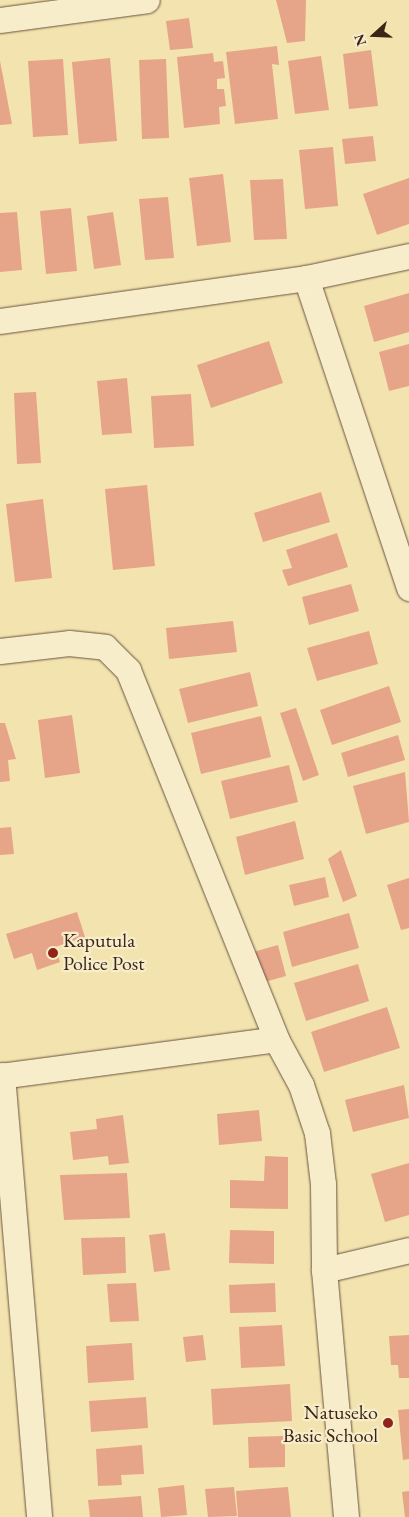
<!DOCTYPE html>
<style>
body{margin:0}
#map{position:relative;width:409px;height:1517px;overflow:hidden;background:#f3e4af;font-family:"EB Garamond",serif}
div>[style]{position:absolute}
.building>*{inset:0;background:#e6a489}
.roads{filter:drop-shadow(0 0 1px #6a543e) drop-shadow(0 0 1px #6a543e)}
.street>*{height:25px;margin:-12.5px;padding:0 12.5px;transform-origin:12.5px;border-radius:12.5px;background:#f7edcb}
.dots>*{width:14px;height:14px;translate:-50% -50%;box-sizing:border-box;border:2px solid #f7edcb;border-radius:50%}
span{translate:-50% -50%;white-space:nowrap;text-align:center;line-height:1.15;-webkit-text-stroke:4.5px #f7edcb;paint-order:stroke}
.poi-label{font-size:20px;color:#3c2418}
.left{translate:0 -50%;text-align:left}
.right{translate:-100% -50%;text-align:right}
.north{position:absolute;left:349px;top:10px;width:50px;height:50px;-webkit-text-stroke:4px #f7edcb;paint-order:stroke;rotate:250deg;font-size:14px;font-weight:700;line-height:20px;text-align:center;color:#3c2418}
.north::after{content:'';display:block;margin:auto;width:18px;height:22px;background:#3c2418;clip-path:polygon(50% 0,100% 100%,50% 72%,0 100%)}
</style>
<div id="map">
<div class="building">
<div style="clip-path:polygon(276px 0,306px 0,305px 41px,287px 43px)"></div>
<div style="clip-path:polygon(189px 18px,193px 48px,170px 50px,166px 21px)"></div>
<div style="clip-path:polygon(277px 46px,279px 65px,272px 64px,278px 119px,235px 124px,226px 52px)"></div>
<div style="clip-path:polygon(371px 50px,378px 106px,349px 109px,343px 54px)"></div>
<div style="clip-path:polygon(213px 53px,214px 62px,223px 61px,225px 78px,217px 79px,217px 89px,224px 89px,226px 106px,219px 107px,220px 124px,184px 128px,177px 57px)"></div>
<div style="clip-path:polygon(321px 56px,329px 110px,295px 114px,288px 61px)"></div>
<div style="clip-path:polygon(110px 58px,117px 141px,79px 144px,72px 62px)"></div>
<div style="clip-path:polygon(63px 59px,68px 135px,33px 137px,28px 61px)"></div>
<div style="clip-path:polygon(166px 59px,169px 138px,142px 139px,139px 60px)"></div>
<div style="clip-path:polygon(0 61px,12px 124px,0 125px)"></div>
<div style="clip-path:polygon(373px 136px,376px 161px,345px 164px,342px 139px)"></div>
<div style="clip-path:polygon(333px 147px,338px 206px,305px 209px,299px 150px)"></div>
<div style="clip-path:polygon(223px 174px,231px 242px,197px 246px,189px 178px)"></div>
<div style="clip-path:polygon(409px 178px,409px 224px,377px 235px,363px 194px)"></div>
<div style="clip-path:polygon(283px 179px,287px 239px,254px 240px,250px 180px)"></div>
<div style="clip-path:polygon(168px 197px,174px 258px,145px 260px,139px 199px)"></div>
<div style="clip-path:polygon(71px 208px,77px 271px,46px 274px,40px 211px)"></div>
<div style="clip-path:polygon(17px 212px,22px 270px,0 272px,0 213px)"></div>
<div style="clip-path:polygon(113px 212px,121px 265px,94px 269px,87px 216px)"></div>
<div style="clip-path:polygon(409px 293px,409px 332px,374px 342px,364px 306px)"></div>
<div style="clip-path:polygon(269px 341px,283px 383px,211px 408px,197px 365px)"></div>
<div style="clip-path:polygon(409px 344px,409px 386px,389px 391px,379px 352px)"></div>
<div style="clip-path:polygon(127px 378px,132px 433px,102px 435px,97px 381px)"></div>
<div style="clip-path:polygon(36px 392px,41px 463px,17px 464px,14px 393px)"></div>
<div style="clip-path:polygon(191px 394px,194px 446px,154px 448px,151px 396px)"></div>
<div style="clip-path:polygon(147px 485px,155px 566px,113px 570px,105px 489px)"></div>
<div style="clip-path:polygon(321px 492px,330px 522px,263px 542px,254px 513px)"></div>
<div style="clip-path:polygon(43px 499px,52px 578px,15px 582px,6px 504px)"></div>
<div style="clip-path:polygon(337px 533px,348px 567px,288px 586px,282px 570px,292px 568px,286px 550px)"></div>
<div style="clip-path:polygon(351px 584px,359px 611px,309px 625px,302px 597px)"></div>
<div style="clip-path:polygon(233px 621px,237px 652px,169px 659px,166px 628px)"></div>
<div style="clip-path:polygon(369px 631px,378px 664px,317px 681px,307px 648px)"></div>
<div style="clip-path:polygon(250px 672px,258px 706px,188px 723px,179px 689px)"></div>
<div style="clip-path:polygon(389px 686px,401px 722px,332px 745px,320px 710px)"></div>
<div style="clip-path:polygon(296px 708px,319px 775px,303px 781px,280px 713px)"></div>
<div style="clip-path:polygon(72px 715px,80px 773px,45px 778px,38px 720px)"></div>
<div style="clip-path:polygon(261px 716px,271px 757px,201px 774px,191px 733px)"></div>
<div style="clip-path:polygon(0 723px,5px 723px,16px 759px,8px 760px,10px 781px,0 782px)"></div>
<div style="clip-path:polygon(398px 735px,405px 760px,348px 777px,341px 753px)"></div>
<div style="clip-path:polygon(289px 765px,298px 802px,230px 819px,221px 781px)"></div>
<div style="clip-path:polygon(405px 772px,409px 822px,366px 834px,353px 786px)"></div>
<div style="clip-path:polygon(295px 821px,304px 859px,245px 875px,236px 837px)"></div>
<div style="clip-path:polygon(11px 827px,14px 854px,0 855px,0 828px)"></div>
<div style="clip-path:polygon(341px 850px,357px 896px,343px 902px,328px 859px)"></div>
<div style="clip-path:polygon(325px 877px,329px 897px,294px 906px,289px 885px)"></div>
<div style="clip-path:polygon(409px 878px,409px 928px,401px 930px,387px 885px)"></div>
<div style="clip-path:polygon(77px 912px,85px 937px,55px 947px,60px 962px,37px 970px,32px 953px,14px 959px,6px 934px)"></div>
<div style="clip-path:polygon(349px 913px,359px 948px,292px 967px,283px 932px)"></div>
<div style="clip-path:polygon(278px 945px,286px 976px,261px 983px,253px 952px)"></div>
<div style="clip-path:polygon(358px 964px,369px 1001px,306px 1021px,294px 983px)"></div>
<div style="clip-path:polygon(387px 1007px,400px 1048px,324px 1072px,311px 1032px)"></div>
<div style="clip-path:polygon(404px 1085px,409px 1118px,353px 1132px,345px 1100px)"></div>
<div style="clip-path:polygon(259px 1110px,262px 1141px,219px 1145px,217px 1114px)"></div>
<div style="clip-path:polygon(123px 1115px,129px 1163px,109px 1165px,108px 1156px,73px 1160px,70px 1132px,97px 1129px,96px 1119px)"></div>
<div style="clip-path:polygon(265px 1156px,288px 1157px,288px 1209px,230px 1208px,230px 1180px,264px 1181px)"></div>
<div style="clip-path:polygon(409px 1163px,409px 1215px,385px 1222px,371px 1174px)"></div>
<div style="clip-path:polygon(127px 1173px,130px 1218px,64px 1220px,60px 1175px)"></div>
<div style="clip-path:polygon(230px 1230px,274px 1231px,274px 1264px,229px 1263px)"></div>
<div style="clip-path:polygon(165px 1233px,170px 1270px,154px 1272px,149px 1235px)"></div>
<div style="clip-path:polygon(125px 1237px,126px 1273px,83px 1275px,81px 1238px)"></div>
<div style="clip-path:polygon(136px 1283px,139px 1321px,110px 1322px,107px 1284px)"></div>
<div style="clip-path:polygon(275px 1283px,276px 1312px,230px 1313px,229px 1285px)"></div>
<div style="clip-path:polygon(282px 1325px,285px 1366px,241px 1368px,239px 1327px)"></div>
<div style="clip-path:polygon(203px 1335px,206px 1360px,186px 1362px,183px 1337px)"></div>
<div style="clip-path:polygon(409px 1335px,409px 1378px,399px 1378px,398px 1365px,391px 1365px,389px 1336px)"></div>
<div style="clip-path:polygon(132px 1343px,134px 1380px,88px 1383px,86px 1346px)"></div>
<div style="clip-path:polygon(290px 1384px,292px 1421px,213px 1425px,211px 1389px)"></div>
<div style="clip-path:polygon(146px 1397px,148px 1428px,91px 1432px,89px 1401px)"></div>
<div style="clip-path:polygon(409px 1409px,409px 1459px,403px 1460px,398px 1410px)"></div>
<div style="clip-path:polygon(285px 1436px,285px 1467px,249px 1468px,248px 1437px)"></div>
<div style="clip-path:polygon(142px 1445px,144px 1474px,121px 1475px,122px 1485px,98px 1486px,96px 1449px)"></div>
<div style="clip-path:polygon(184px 1485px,187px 1515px,161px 1517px,158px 1488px)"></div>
<div style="clip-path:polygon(234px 1487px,237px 1516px,208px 1517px,205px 1489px)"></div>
<div style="clip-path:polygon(288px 1487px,291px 1517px,238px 1517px,236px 1491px)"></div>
<div style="clip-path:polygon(409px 1491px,409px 1517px,405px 1517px,402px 1492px)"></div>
<div style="clip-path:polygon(141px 1496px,143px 1517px,90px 1517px,88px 1500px)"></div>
</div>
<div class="roads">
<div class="street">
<div style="left:0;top:20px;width:148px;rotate:-7.7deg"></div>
<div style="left:306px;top:278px;width:327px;rotate:71.6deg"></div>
<div style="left:0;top:321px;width:309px;rotate:-8deg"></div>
<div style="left:306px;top:278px;width:105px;rotate:-12.1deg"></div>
<div style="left:0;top:651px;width:69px;rotate:-6.6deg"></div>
<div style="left:69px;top:643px;width:36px;rotate:6deg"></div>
<div style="left:105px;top:647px;width:33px;rotate:45deg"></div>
<div style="left:128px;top:670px;width:398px;rotate:68.1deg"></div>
<div style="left:276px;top:1039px;width:52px;rotate:61.5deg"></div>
<div style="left:301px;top:1085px;width:51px;rotate:71.6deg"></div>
<div style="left:317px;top:1133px;width:51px;rotate:83.3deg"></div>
<div style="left:323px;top:1184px;width:86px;rotate:89.3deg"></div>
<div style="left:324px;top:1270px;width:248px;rotate:84.9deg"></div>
<div style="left:2px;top:1075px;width:444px;rotate:85.2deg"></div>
<div style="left:0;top:1076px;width:278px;rotate:-7.6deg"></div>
<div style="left:324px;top:1270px;width:87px;rotate:-13.2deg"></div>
</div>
</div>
<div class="dots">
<div style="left:53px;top:953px;background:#8f2418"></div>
<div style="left:388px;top:1423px;background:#8f2418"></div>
</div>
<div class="poi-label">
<span class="left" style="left:63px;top:952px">Kaputula<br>Police Post</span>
<span class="right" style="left:378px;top:1424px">Natuseko<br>Basic School</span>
</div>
<div class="north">N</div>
</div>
